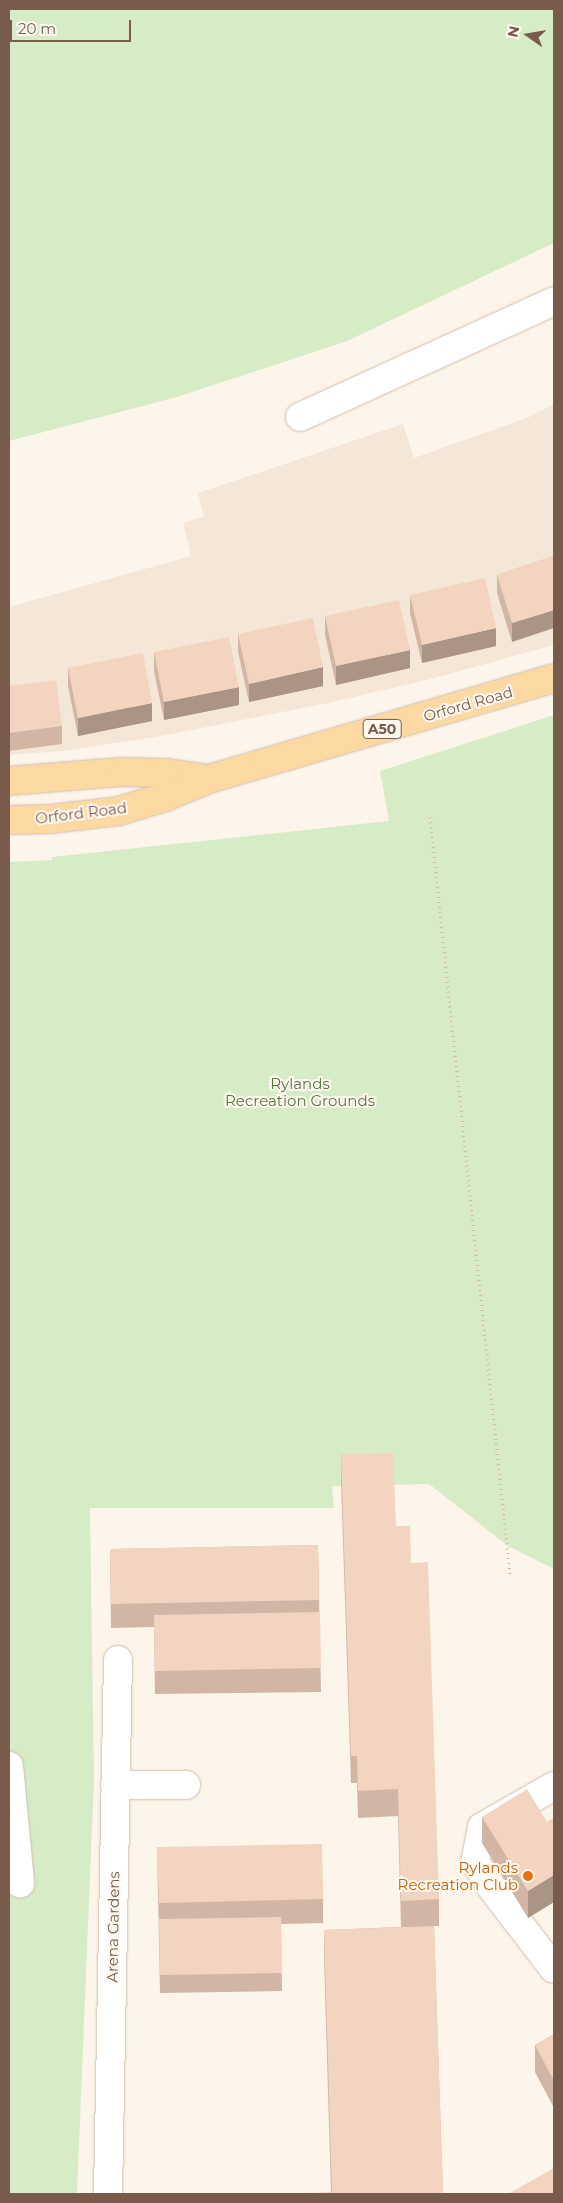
<!DOCTYPE html>
<style>
body{margin:0}
#map{position:relative;width:563px;height:2203px;overflow:hidden;background:#fdf5e9;font-family:Montserrat,sans-serif}
div>[style]{position:absolute}
.residential>*{inset:0;background:#f5e7d8}
.green>*{inset:0;background:#d6ecc7}
.path>*{height:3px;margin-top:-1.5px;transform-origin:0;background:repeating-linear-gradient(90deg,#d9b7a3 0 1px,transparent 0 5px)}
.roads{filter:drop-shadow(0 0 1px #d0bdae) drop-shadow(0 0 1px #d0bdae)}
.minor>*{height:28px;margin:-14px;padding:0 14px;transform-origin:14px;border-radius:14px;background:#fff}
.major>*{height:28px;margin:-14px;padding:0 14px;transform-origin:14px;border-radius:14px;background:#fcd9a2}
.wall>*{inset:0;background:#d1b6a5}
.shaded-wall>*{inset:0;background:#aa9486}
.building>*{inset:0;background:#f3d4c0}
.dots>*{width:14px;height:14px;translate:-50% -50%;box-sizing:border-box;border:2px solid #fff9f0;border-radius:50%}
span{translate:-50% -50%;white-space:nowrap;text-align:center;line-height:1.15;-webkit-text-stroke:4px #fff9f0;paint-order:stroke}
.shield-label span{padding:1px 4px;background:#fff9f0;border:1px solid;border-radius:4px;-webkit-text-stroke-width:0}
.shield-label{font-size:14px;color:#795b4c;font-weight:700}
.street-label{font-size:15px;color:#795b4c}
.park-label{font-size:15px;color:#527941}
.food-label{font-size:15px;color:#c56008}
.right{translate:-100% -50%;text-align:right}
.frame{position:absolute;inset:0;border:10px solid #795b4c;pointer-events:none}
.north{position:absolute;left:503px;top:10px;width:50px;height:50px;-webkit-text-stroke:4px #fff9f0;paint-order:stroke;rotate:283deg;font-size:14px;font-weight:700;line-height:20px;text-align:center;color:#795b4c}
.north::after{content:'';display:block;margin:auto;width:18px;height:22px;background:#795b4c;clip-path:polygon(50% 0,100% 100%,50% 72%,0 100%)}
.scale{position:absolute;left:10px;top:20px;width:121px;height:22px;box-sizing:border-box;border:2px solid #795b4c;border-top:0;padding-left:6px;font-size:15px;line-height:18px;white-space:nowrap;color:#795b4c;-webkit-text-stroke:4px #fff9f0;paint-order:stroke}
</style>
<div id="map">
<div class="residential">
<div style="clip-path:polygon(554px 404px,554px 645px,427px 680px,328px 703px,167px 735px,64px 751px,9px 755px,9px 607px,191px 556px,183px 523px,204px 516px,198px 493px,403px 424px,414px 458px,529px 417px)"></div>
</div>
<div class="green">
<div style="clip-path:polygon(9px 9px,554px 9px,554px 243px,347px 341px,177px 397px,9px 441px)"></div>
<div style="clip-path:polygon(554px 715px,554px 1569px,508px 1546px,429px 1484px,332px 1486px,334px 1508px,90px 1508px,94px 1780px,77px 2194px,9px 2194px,9px 862px,52px 860px,52px 857px,389px 821px,380px 771px)"></div>
</div>
<div class="path">
<div style="left:430px;top:817px;width:761px;rotate:83.97deg"></div>
</div>
<div class="roads">
<div class="minor">
<div style="left:300px;top:417px;width:279px;rotate:-24.5deg"></div>
<div style="left:9px;top:1766px;width:118px;rotate:84.6deg"></div>
<div style="left:115px;top:1785px;width:71px"></div>
<div style="left:554px;top:1786px;width:83px;rotate:150.3deg"></div>
<div style="left:482px;top:1827px;width:36px;rotate:101deg"></div>
<div style="left:475px;top:1862px;width:30px;rotate:57deg"></div>
<div style="left:491px;top:1887px;width:103px;rotate:52.5deg"></div>
<div style="left:108px;top:2194px;width:534px;rotate:-88.93deg"></div>
</div>
<div class="major">
<div style="left:9px;top:781px;width:112px;rotate:-4.6deg"></div>
<div style="left:121px;top:772px;width:46px;rotate:1.2deg"></div>
<div style="left:167px;top:773px;width:41px;rotate:8.3deg"></div>
<div style="left:9px;top:820px;width:41px;rotate:-1.4deg"></div>
<div style="left:50px;top:819px;width:69px;rotate:-6.6deg"></div>
<div style="left:119px;top:811px;width:48px;rotate:-16.9deg"></div>
<div style="left:165px;top:797px;width:48px;rotate:-22.2deg"></div>
<div style="left:209px;top:779px;width:359px;rotate:-16.3deg"></div>
</div>
</div>
<div class="wall">
<div style="clip-path:polygon(554px 556px,512px 642px,497px 593px,497px 575px)"></div>
<div style="clip-path:polygon(410px 595px,496px 646px,422px 663px,410px 613px)"></div>
<div style="clip-path:polygon(325px 616px,410px 668px,336px 685px,325px 635px)"></div>
<div style="clip-path:polygon(238px 634px,323px 686px,249px 702px,238px 652px)"></div>
<div style="clip-path:polygon(154px 652px,239px 705px,164px 720px,154px 671px)"></div>
<div style="clip-path:polygon(68px 668px,152px 721px,78px 736px,68px 686px)"></div>
<div style="clip-path:polygon(9px 686px,62px 726px,62px 744px,9px 751px)"></div>
<div style="clip-path:polygon(341px 1454px,396px 1526px,411px 1563px,439px 1899px,439px 1926px,434px 1926px,443px 2194px,331px 2192px,324px 1957px,324px 1930px,401px 1927px,398px 1816px,358px 1818px,357px 1783px,351px 1783px,341px 1481px)"></div>
<div style="clip-path:polygon(318px 1545px,321px 1692px,155px 1694px,154px 1627px,111px 1628px,110px 1549px)"></div>
<div style="clip-path:polygon(482px 1817px,547px 1822px,554px 1818px,554px 1902px,528px 1918px,482px 1843px)"></div>
<div style="clip-path:polygon(157px 1847px,323px 1899px,323px 1923px,281px 1924px,282px 1991px,160px 1993px)"></div>
<div style="clip-path:polygon(554px 2034px,554px 2108px,535px 2072px,535px 2045px)"></div>
</div>
<div class="shaded-wall">
<div style="clip-path:polygon(554px 610px,554px 628px,512px 642px,512px 623px)"></div>
<div style="clip-path:polygon(496px 628px,496px 646px,422px 663px,422px 645px)"></div>
<div style="clip-path:polygon(410px 650px,410px 668px,336px 685px,336px 666px)"></div>
<div style="clip-path:polygon(323px 667px,323px 686px,249px 702px,249px 684px)"></div>
<div style="clip-path:polygon(239px 687px,239px 705px,164px 720px,164px 702px)"></div>
<div style="clip-path:polygon(152px 703px,152px 721px,78px 736px,78px 718px)"></div>
<div style="clip-path:polygon(554px 1875px,554px 1902px,528px 1918px,528px 1891px)"></div>
</div>
<div class="building">
<div style="clip-path:polygon(554px 556px,554px 610px,512px 623px,497px 575px)"></div>
<div style="clip-path:polygon(485px 578px,496px 628px,422px 645px,410px 595px)"></div>
<div style="clip-path:polygon(399px 600px,410px 650px,336px 666px,325px 616px)"></div>
<div style="clip-path:polygon(313px 618px,323px 667px,249px 684px,238px 634px)"></div>
<div style="clip-path:polygon(229px 637px,239px 687px,164px 702px,154px 652px)"></div>
<div style="clip-path:polygon(143px 653px,152px 703px,78px 718px,68px 668px)"></div>
<div style="clip-path:polygon(56px 680px,62px 726px,9px 733px,9px 686px)"></div>
<div style="clip-path:polygon(393px 1453px,396px 1526px,410px 1526px,411px 1563px,428px 1562px,439px 1899px,401px 1901px,398px 1789px,358px 1791px,357px 1756px,351px 1756px,341px 1454px)"></div>
<div style="clip-path:polygon(318px 1545px,319px 1600px,111px 1604px,110px 1549px)"></div>
<div style="clip-path:polygon(320px 1612px,321px 1668px,155px 1671px,154px 1615px)"></div>
<div style="clip-path:polygon(527px 1789px,547px 1822px,554px 1818px,554px 1875px,528px 1891px,482px 1817px)"></div>
<div style="clip-path:polygon(322px 1844px,323px 1899px,159px 1903px,157px 1847px)"></div>
<div style="clip-path:polygon(281px 1917px,282px 1973px,160px 1975px,159px 1919px)"></div>
<div style="clip-path:polygon(434px 1926px,443px 2194px,280px 2194px,332px 2192px,324px 1930px)"></div>
<div style="clip-path:polygon(554px 2034px,554px 2081px,535px 2045px)"></div>
<div style="clip-path:polygon(554px 2168px,554px 2194px,508px 2194px)"></div>
</div>
<div class="dots">
<div style="left:528px;top:1876px;background:#e8710a"></div>
</div>
<div class="shield-label">
<span style="left:382px;top:729px">A50</span>
</div>
<div class="street-label">
<span style="left:468px;top:704px;rotate:-16deg">Orford Road</span>
<span style="left:81px;top:813px;rotate:-7deg">Orford Road</span>
<span style="left:113px;top:1927px;rotate:-89deg">Arena Gardens</span>
</div>
<div class="park-label">
<span style="left:300px;top:1092px">Rylands<br>Recreation Grounds</span>
</div>
<div class="food-label">
<span class="right" style="left:518px;top:1876px">Rylands<br>Recreation Club</span>
</div>
<div class="frame"></div>
<div class="north">N</div>
<div class="scale">20 m</div>
</div>
